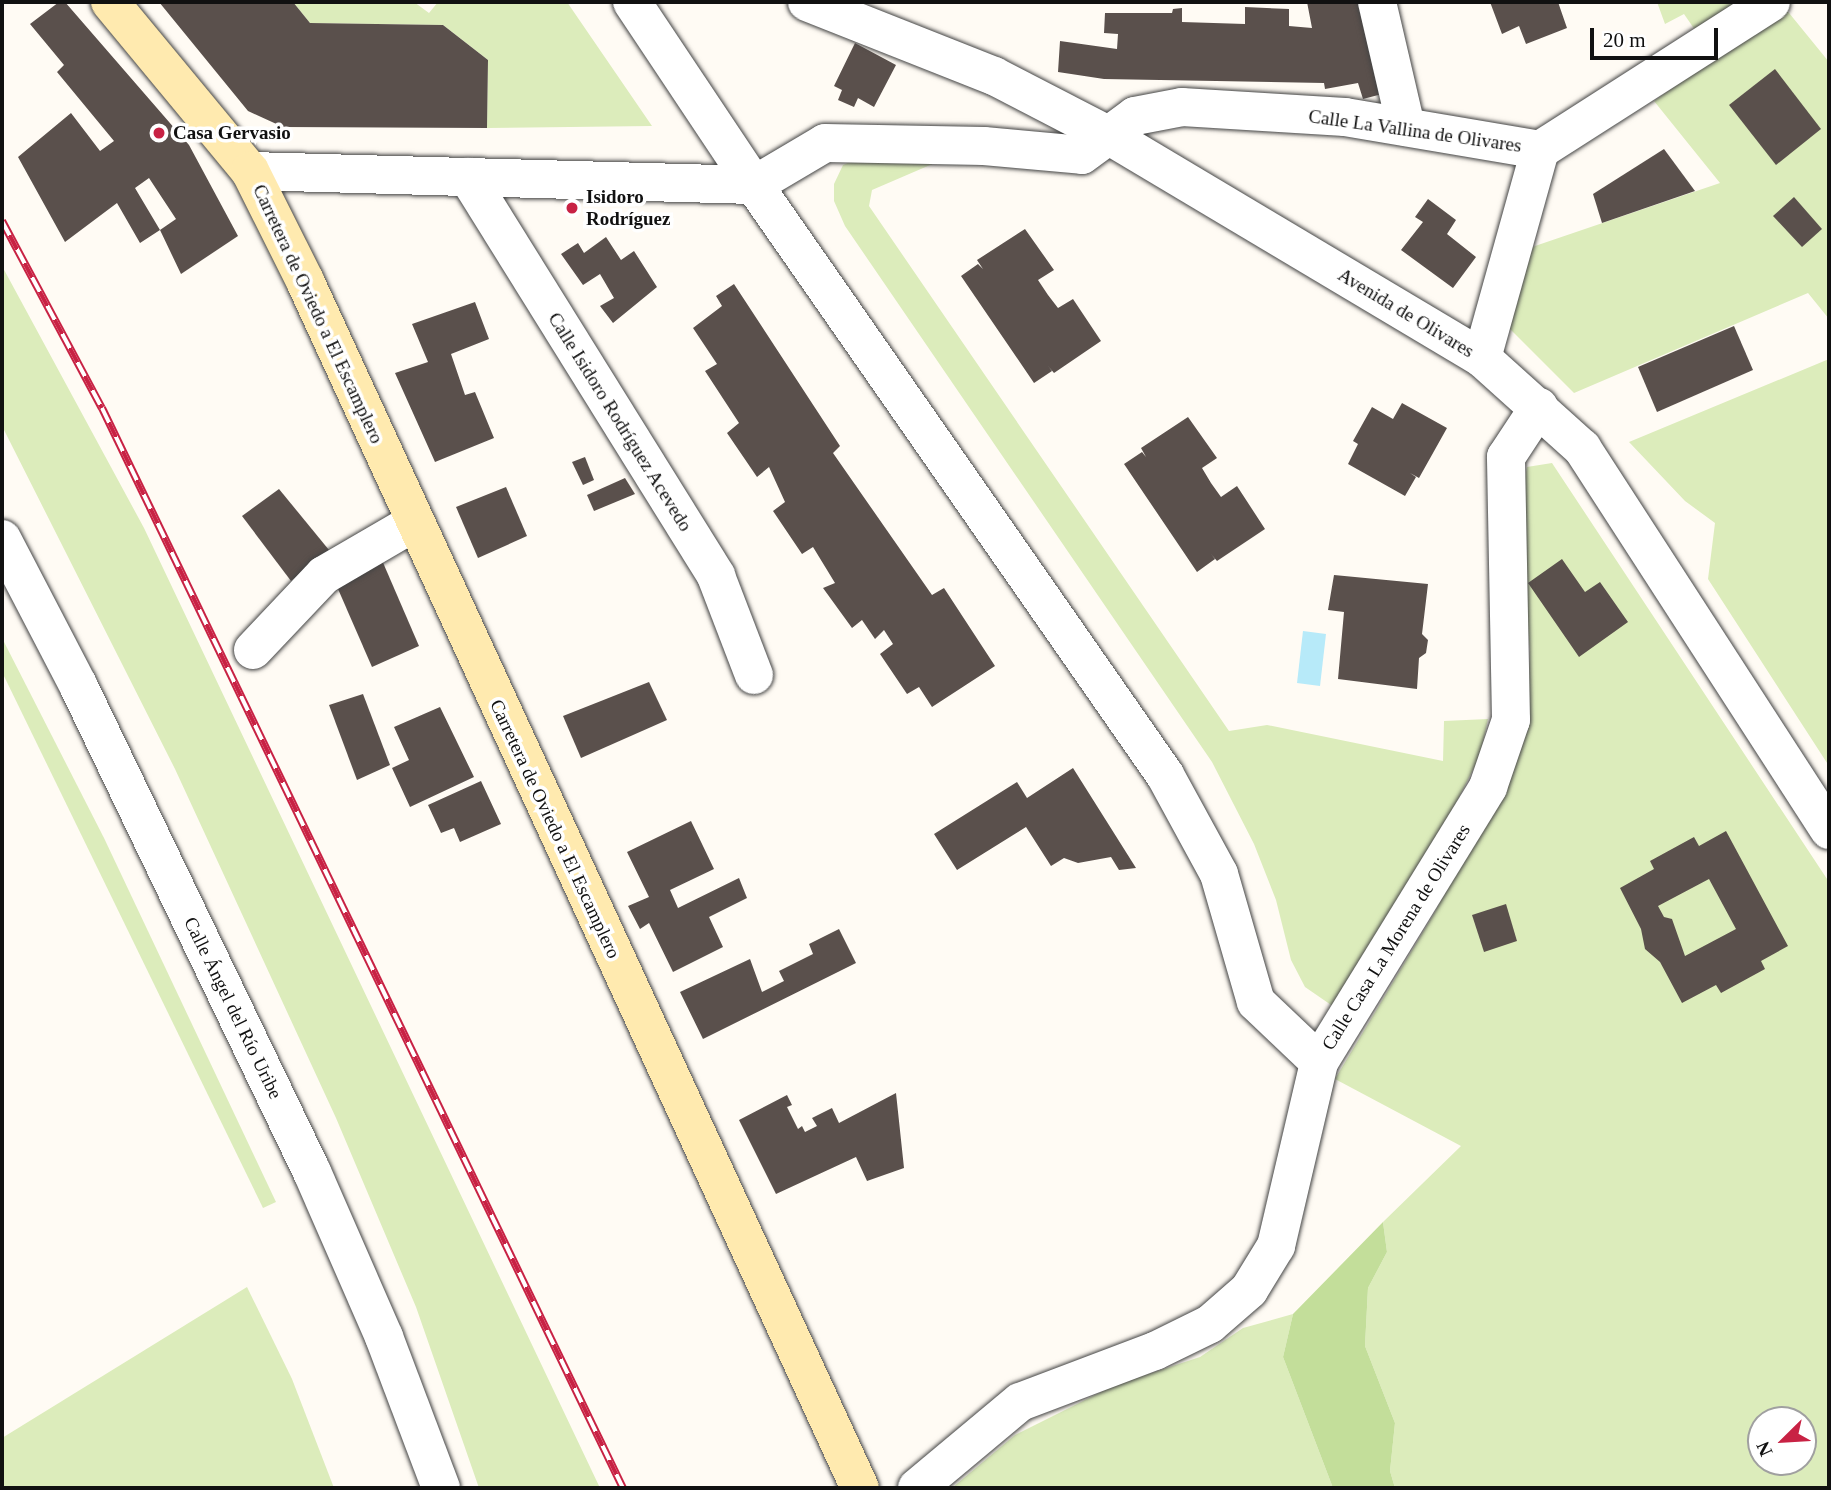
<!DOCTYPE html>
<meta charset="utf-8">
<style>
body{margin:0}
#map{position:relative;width:1831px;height:1490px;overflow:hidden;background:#fffbf4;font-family:"Times New Roman",serif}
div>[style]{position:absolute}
.green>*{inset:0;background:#dcecbb}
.forest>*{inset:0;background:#c3de9a}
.water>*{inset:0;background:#b7eaf9}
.building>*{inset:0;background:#5a504c}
.roads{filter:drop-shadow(0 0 2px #444) drop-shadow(0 0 2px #444)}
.street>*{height:38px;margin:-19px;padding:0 19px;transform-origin:19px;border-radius:19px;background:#fff}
.secondary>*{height:38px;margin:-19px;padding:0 19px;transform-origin:19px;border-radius:19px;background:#ffeaaf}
.rail>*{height:8px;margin-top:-4px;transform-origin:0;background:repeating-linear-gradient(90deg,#fff 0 16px,#c82244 0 32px);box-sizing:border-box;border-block:2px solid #c82244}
.dots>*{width:19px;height:19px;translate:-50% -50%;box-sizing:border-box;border:4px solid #fff;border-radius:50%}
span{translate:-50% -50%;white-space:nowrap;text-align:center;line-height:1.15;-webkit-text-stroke:7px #fff;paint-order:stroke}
.street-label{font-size:19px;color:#111}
.poi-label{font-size:19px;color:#111;font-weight:700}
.left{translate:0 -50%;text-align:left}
.frame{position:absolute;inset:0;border:4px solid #111;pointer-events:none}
.north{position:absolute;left:1747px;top:1406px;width:70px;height:70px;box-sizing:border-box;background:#fff;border:2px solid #a0a0a0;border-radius:50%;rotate:246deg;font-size:19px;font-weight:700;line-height:28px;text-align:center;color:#111}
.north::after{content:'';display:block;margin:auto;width:24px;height:32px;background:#c82244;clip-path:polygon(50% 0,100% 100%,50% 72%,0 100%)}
.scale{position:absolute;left:1590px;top:28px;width:128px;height:32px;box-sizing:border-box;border:4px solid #111;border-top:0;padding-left:9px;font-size:21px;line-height:24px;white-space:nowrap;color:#111;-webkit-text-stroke:5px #fff;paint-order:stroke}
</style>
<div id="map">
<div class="green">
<div style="clip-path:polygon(293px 2px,414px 2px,429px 13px,438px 2px,567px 2px,652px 126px,487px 128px,488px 60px,443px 25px,310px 23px)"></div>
<div style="clip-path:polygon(1657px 2px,1738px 2px,1695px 30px,1684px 14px,1665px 24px)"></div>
<div style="clip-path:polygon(1785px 8px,1829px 62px,1829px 319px,1808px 293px,1574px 393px,1509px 328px,1524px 255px,1535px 246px,1720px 183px,1654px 101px)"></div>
<div style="clip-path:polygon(958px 153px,872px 190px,869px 206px,1229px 731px,1267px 725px,1443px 761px,1444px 721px,1488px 719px,1480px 756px,1455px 805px,1334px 1007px,1305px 987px,1291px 960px,1276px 900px,1254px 844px,1212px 762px,845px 226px,834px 201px,834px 184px,843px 165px,868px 154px)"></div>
<div style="clip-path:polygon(2px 266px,144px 528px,600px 1488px,479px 1488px,416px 1307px,336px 1118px,175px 769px,2px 426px)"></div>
<div style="clip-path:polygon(1829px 359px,1829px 766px,1708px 579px,1715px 523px,1685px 501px,1629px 442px)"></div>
<div style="clip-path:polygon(evenodd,1552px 463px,1829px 882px,1829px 1488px,1395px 1488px,1390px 1471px,1395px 1423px,1365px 1346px,1368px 1288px,1387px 1252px,1383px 1222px,1461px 1146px,1335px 1079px,1435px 912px,1528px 730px,1530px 648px,1520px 571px,1520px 503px,1527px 467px,1552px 463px,1761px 1420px,1803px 1420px,1803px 1462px,1761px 1462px,1761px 1420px)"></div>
<div style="clip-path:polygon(2px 638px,104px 838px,276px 1202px,263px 1208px,2px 672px)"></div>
<div style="clip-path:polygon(247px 1287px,292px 1379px,334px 1488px,2px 1488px,2px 1438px)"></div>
<div style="clip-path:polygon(1293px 1314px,1283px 1357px,1333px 1488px,952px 1488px,1015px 1435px,1115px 1385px,1200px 1357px,1243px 1328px)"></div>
</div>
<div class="forest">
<div style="clip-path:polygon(1383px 1222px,1387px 1252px,1368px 1288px,1365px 1346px,1395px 1423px,1390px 1471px,1395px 1488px,1333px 1488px,1283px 1357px,1293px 1314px)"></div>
</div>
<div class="water">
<div style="clip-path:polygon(1303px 631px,1326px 634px,1320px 686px,1297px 683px)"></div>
</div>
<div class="building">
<div style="clip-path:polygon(evenodd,59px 2px,65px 2px,189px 145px,238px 236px,181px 274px,160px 230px,140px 243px,117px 203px,65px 242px,18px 157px,71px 113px,100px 151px,114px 141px,57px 72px,64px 65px,30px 24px,59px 2px,149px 178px,176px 219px,160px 230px,135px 188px,149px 178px)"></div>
<div style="clip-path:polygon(159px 2px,293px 2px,310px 23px,443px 25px,488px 60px,487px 128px,283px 127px,248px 111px)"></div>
<div style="clip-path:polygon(1307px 2px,1361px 2px,1382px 94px,1363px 99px,1358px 83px,1325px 89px,1324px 83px,1104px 79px,1058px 72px,1060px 41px,1117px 49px,1118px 34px,1104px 33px,1105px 13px,1172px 13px,1173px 9px,1182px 8px,1182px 22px,1245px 24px,1245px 7px,1289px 9px,1289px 26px,1312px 28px)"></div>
<div style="clip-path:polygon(1490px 2px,1558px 2px,1567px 28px,1526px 44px,1519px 26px,1502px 34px)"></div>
<div style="clip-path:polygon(855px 43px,896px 65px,874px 107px,858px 98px,854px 107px,838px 100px,842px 90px,834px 86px)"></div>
<div style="clip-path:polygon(1775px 69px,1821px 129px,1776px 165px,1729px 105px)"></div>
<div style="clip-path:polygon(1664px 149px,1695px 191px,1602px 223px,1593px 194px)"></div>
<div style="clip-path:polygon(1794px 197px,1822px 229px,1802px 247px,1773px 216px)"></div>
<div style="clip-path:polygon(1428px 199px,1456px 220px,1447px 234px,1476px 257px,1453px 288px,1401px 250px,1423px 222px,1415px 217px)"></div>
<div style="clip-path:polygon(1025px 229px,1054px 270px,1038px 280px,1048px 295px,1058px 308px,1073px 299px,1101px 341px,1054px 373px,1048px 366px,1052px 371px,1034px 383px,961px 276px,978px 264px,983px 269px,977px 260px)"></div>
<div style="clip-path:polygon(606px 237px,621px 260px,634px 251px,657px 287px,613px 323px,600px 306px,614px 298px,600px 274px,583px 285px,561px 254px,578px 243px,584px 253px)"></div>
<div style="clip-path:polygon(734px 284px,840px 446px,833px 453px,932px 595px,944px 588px,995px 666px,932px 707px,919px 687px,907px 694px,880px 654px,893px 644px,884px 630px,875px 639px,862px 620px,852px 628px,823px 588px,835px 583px,813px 547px,802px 554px,773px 511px,785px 502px,769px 467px,757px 477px,727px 433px,739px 423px,705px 371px,717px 364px,693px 328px,722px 306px,716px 296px)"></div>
<div style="clip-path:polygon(475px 302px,489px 339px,451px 354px,465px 395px,475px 392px,494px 438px,435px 462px,395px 373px,428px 362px,412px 324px)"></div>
<div style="clip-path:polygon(1734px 326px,1753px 370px,1657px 412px,1638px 367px)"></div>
<div style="clip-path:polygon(1402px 403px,1447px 428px,1419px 478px,1410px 473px,1416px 477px,1405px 496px,1348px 464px,1358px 444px,1353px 441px,1372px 407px,1393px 419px)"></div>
<div style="clip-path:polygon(1188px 417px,1217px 458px,1202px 468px,1211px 483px,1221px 497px,1237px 486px,1265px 529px,1217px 561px,1211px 554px,1215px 559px,1197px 572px,1124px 464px,1142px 452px,1146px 457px,1141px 448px)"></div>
<div style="clip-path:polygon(585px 457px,594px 480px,583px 485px,572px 462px)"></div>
<div style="clip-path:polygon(625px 478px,635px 494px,594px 511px,587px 495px)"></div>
<div style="clip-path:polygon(506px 487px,527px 536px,478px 558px,456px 507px)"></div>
<div style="clip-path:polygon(279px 489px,329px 550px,291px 581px,242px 516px)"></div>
<div style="clip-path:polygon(378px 551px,419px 646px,372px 667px,338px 589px)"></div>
<div style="clip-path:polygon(1562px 559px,1585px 592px,1600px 582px,1628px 622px,1579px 657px,1528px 583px)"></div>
<div style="clip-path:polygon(1334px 575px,1428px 584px,1422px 634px,1428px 640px,1426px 653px,1419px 658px,1417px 689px,1338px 679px,1344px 612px,1328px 610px)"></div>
<div style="clip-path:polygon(649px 682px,667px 720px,581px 758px,563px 716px)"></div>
<div style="clip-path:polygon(363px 694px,390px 765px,357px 780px,329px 705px)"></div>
<div style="clip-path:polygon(440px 707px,474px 777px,410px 807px,392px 768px,409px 760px,394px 727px)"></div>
<div style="clip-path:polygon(1073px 768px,1136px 868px,1119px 870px,1111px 857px,1078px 863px,1064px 858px,1051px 866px,1026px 827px,957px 870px,934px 834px,1017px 782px,1027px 798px)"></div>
<div style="clip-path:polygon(481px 781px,501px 824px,460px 842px,454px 828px,441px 833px,428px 805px)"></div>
<div style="clip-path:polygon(691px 821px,714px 869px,670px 890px,678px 908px,739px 878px,747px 898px,709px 917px,723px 947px,673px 972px,649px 923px,640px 929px,628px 906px,649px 897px,627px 852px)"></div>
<div style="clip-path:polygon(evenodd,1726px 831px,1788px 946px,1761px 961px,1765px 969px,1721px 993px,1716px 985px,1682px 1003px,1660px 962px,1645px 949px,1641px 929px,1620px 888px,1654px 869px,1650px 861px,1694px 837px,1699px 846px,1726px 831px,1709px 879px,1736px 929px,1685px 956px,1672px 919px,1664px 917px,1658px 906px,1709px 879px)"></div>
<div style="clip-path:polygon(1506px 904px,1517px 941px,1484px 952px,1472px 915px)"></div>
<div style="clip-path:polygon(839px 929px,856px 963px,703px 1039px,680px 992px,750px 959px,762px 992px,784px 981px,779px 971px,813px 954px,809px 944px)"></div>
<div style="clip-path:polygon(896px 1093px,904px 1168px,867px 1181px,856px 1157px,776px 1194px,739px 1120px,787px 1095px,792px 1105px,787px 1107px,798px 1129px,802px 1126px,805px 1132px,817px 1126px,812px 1118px,832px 1108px,839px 1123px)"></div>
</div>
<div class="roads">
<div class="street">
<div style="left:632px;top:2px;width:220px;rotate:56.3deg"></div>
<div style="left:754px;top:185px;width:719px;rotate:55.14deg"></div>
<div style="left:1165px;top:775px;width:113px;rotate:61.4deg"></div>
<div style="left:1219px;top:874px;width:133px;rotate:73.9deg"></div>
<div style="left:1256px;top:1002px;width:87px;rotate:43.6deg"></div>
<div style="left:807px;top:2px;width:201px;rotate:21.6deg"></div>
<div style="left:994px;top:76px;width:126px;rotate:27.4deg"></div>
<div style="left:1106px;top:134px;width:438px;rotate:30.8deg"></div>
<div style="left:1482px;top:358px;width:135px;rotate:42deg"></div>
<div style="left:1582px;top:448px;width:455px;rotate:57.1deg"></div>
<div style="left:1377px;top:2px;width:128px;rotate:76.9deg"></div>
<div style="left:250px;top:171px;width:504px;rotate:1.59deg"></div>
<div style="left:468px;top:177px;width:470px;rotate:58.1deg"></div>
<div style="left:716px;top:576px;width:106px;rotate:69deg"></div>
<div style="left:754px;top:185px;width:82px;rotate:-30.6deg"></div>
<div style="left:825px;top:143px;width:159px;rotate:1.1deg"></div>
<div style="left:984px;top:146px;width:98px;rotate:5.2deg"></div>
<div style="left:1082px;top:155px;width:66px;rotate:-36.3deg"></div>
<div style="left:1135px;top:116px;width:48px;rotate:-10.8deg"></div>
<div style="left:1182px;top:107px;width:163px;rotate:3.5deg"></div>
<div style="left:1345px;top:117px;width:198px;rotate:9.6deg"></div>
<div style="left:1540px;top:150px;width:274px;rotate:-32.6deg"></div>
<div style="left:1482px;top:358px;width:216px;rotate:-74.4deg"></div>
<div style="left:2px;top:539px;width:165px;rotate:62.5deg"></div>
<div style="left:78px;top:685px;width:540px;rotate:64.34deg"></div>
<div style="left:312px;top:1172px;width:180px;rotate:66.4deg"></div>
<div style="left:384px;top:1337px;width:161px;rotate:69.3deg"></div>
<div style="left:253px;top:650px;width:103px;rotate:-46.6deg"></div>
<div style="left:324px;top:575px;width:105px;rotate:-30.2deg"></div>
<div style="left:917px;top:1488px;width:134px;rotate:-39.9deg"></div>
<div style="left:1020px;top:1402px;width:144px;rotate:-20.7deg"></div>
<div style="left:1155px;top:1351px;width:61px;rotate:-26.1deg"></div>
<div style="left:1210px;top:1324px;width:52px;rotate:-41.1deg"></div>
<div style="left:1249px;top:1290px;width:52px;rotate:-58.5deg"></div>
<div style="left:1276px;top:1246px;width:189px;rotate:-76.8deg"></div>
<div style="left:1319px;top:1062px;width:323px;rotate:-58.4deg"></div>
<div style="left:1488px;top:787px;width:71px;rotate:-71.1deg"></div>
<div style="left:1511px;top:720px;width:263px;rotate:-91.1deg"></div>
<div style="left:1506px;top:457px;width:60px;rotate:-56.6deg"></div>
</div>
<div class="secondary">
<div style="left:110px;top:2px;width:219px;rotate:50.4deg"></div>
<div style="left:250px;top:171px;width:123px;rotate:63.4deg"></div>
<div style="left:305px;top:281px;width:1328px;rotate:65.31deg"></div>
</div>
</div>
<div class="rail">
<div style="left:2px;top:221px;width:212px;rotate:61.9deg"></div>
<div style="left:102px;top:408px;width:1199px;rotate:64.25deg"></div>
</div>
<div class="dots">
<div style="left:159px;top:133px;background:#c82244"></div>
<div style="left:572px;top:208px;background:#c82244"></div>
</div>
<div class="street-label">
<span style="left:1415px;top:131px;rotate:8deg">Calle La Vallina de Olivares</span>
<span style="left:1406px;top:313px;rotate:31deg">Avenida de Olivares</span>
<span style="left:318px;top:314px;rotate:65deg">Carretera de Oviedo a El Escamplero</span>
<span style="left:620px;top:422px;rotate:58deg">Calle Isidoro Rodríguez Acevedo</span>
<span style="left:555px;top:829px;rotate:65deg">Carretera de Oviedo a El Escamplero</span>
<span style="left:1396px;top:937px;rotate:-58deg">Calle Casa La Morena de Olivares</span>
<span style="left:233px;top:1008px;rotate:64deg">Calle Ángel del Río Uribe</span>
</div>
<div class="poi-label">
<span class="left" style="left:173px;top:133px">Casa Gervasio</span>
<span class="left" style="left:586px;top:208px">Isidoro<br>Rodríguez</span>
</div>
<div class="frame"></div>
<div class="north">N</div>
<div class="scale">20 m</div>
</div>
